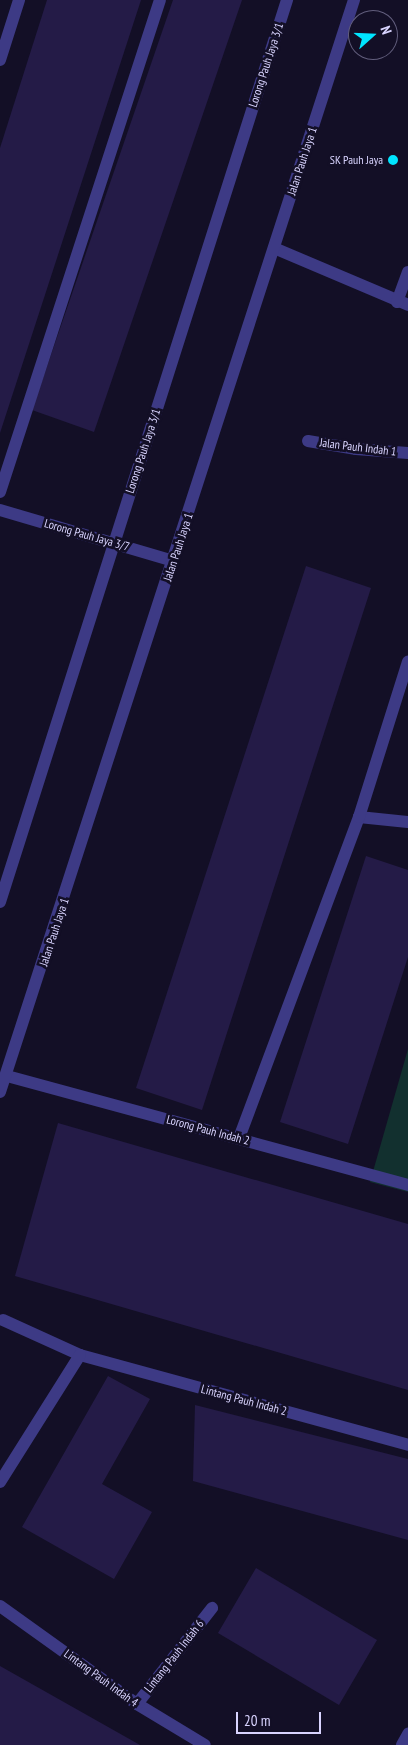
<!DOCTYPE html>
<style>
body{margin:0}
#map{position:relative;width:408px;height:1745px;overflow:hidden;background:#130f26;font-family:"PT Sans Narrow",sans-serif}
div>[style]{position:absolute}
.green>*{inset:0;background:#12302f}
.building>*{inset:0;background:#241b47}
.minor>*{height:12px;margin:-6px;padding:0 6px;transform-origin:6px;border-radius:6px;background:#3d3a85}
.dots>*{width:14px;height:14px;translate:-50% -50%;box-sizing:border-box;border:2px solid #130f26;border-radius:50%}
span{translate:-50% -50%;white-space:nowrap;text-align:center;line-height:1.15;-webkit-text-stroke:5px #130f26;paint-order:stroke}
.street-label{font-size:12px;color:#d9d4ff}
.poi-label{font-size:12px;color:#d9d4ff}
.right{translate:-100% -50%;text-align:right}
.north{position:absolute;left:348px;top:10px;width:50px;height:50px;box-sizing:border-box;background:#130f26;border:1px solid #625e7d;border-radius:50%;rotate:70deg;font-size:14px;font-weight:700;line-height:20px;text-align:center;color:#d9d4ff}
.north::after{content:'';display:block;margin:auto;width:18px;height:22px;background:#00e5ff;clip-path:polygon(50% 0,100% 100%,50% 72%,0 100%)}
.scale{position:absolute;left:236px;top:1712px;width:85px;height:22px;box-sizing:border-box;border:2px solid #d9d4ff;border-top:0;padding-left:6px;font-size:15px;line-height:18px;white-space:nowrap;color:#d9d4ff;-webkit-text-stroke:4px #130f26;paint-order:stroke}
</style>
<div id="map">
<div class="green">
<div style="clip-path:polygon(408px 1049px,408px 1192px,370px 1182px)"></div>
</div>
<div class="building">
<div style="clip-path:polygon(47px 0,141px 0,0 433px,0 148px)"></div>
<div style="clip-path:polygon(173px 0,242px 0,94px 432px,32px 410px)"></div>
<div style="clip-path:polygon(306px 566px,371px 588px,202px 1110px,136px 1088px)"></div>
<div style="clip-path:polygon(366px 856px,408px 870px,408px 957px,348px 1144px,280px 1122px)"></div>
<div style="clip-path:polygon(58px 1123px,408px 1224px,408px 1390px,15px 1276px)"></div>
<div style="clip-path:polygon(108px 1376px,150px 1399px,102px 1484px,152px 1512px,114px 1579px,22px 1527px)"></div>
<div style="clip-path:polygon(195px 1405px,408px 1459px,408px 1540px,193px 1481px)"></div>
<div style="clip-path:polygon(256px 1568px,377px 1640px,339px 1705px,218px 1633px)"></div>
<div style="clip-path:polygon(0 1666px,140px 1745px,0 1745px)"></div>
</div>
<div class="minor">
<div style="left:0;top:60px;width:63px;rotate:-72.4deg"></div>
<div style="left:274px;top:248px;width:146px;rotate:23deg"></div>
<div style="left:397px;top:302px;width:32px;rotate:-70deg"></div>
<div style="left:308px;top:441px;width:49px;rotate:9.5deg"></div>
<div style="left:356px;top:449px;width:52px;rotate:4.4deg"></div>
<div style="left:0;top:492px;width:517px;rotate:-71.99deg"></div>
<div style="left:0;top:510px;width:180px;rotate:16.4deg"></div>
<div style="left:359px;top:817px;width:49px;rotate:5.8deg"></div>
<div style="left:0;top:902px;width:947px;rotate:-72.35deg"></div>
<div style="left:7px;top:1076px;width:416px;rotate:15.2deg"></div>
<div style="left:0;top:1092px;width:1148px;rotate:-72.04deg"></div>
<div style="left:239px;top:1138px;width:343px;rotate:-69.5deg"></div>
<div style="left:359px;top:817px;width:163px;rotate:-72.5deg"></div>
<div style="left:3px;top:1320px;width:85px;rotate:24.4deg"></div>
<div style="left:80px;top:1355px;width:340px;rotate:15.3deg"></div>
<div style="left:0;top:1482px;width:150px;rotate:-57.8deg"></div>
<div style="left:0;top:1606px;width:168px;rotate:35.6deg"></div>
<div style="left:137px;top:1704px;width:79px;rotate:31.1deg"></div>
<div style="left:137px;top:1704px;width:122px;rotate:-52deg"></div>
<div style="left:402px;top:1745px;width:13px;rotate:-61deg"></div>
</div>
<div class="dots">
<div style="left:393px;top:160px;background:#00e5ff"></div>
</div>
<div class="street-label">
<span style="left:266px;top:65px;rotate:-72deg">Lorong Pauh Jaya 3/1</span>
<span style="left:302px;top:161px;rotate:-72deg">Jalan Pauh Jaya 1</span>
<span style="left:358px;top:447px;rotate:7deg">Jalan Pauh Indah 1</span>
<span style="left:143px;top:451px;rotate:-72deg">Lorong Pauh Jaya 3/1</span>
<span style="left:87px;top:535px;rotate:16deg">Lorong Pauh Jaya 3/7</span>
<span style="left:178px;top:547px;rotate:-72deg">Jalan Pauh Jaya 1</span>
<span style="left:54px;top:932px;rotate:-72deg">Jalan Pauh Jaya 1</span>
<span style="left:208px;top:1130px;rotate:15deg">Lorong Pauh Indah 2</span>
<span style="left:244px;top:1400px;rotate:15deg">Lintang Pauh Indah 2</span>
<span style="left:174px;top:1656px;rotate:-52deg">Lintang Pauh Indah 6</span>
<span style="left:101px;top:1678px;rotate:36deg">Lintang Pauh Indah 4</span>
</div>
<div class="poi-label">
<span class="right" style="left:383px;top:160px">SK Pauh Jaya</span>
</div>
<div class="north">N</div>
<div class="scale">20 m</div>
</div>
